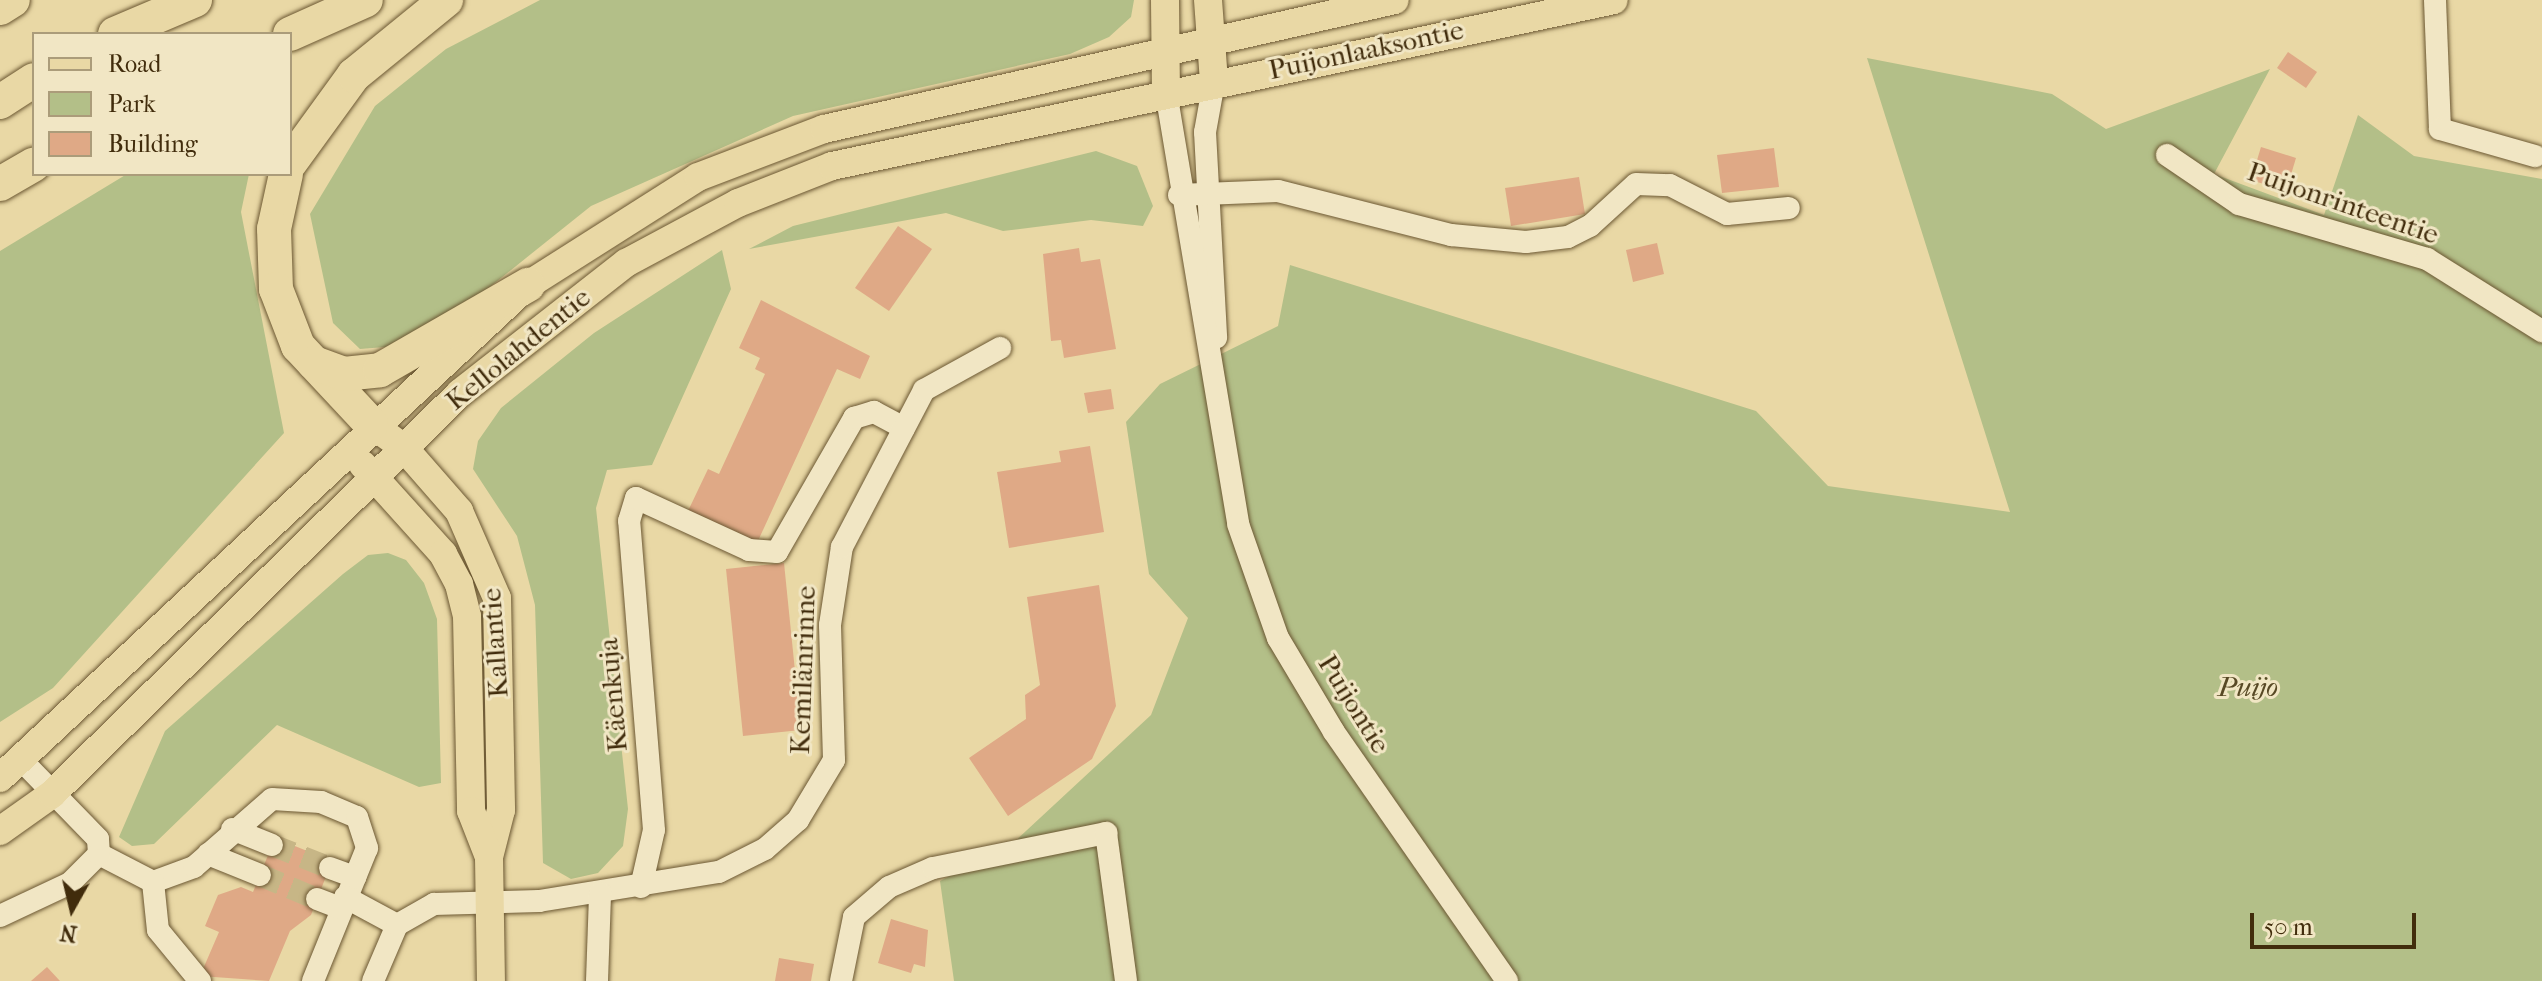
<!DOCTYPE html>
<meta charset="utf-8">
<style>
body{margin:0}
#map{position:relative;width:2542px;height:981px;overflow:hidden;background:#e9d8a5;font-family:"IM FELL French Canon",serif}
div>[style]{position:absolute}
.green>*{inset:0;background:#b3bf88}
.building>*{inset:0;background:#dfa986}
.minor-tunnel>*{height:22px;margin-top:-11px;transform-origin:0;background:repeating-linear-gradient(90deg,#c7b686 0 22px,transparent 0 33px)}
.roads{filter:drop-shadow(0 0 2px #6b5732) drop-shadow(0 0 2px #6b5732)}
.minor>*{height:22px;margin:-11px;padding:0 11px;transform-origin:11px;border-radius:11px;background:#f1e6c4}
.major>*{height:28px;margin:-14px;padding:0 14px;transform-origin:14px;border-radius:14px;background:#e9d8a5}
.highway>*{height:34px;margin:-17px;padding:0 17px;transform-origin:17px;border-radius:17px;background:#e9d8a5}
span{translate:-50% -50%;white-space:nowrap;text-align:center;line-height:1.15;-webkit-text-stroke:6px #f1e6c4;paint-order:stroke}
.street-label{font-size:28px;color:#412c0c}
.park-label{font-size:28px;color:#584925;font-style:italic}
.legend{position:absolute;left:32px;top:32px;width:260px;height:144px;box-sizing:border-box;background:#f1e6c4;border:2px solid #ab9c7a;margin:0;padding:10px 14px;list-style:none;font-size:24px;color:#412c0c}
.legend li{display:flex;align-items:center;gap:16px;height:40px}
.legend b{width:40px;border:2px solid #ab9c7a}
.north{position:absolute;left:32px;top:869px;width:80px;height:80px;-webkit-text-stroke:6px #f1e6c4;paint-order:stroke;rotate:188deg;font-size:22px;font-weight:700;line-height:32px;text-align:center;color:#412c0c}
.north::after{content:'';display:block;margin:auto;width:28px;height:36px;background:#412c0c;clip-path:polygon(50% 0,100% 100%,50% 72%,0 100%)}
.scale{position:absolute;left:2250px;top:913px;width:166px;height:36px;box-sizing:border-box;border:4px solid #412c0c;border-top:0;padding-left:10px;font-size:24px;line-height:28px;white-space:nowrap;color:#412c0c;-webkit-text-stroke:6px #f1e6c4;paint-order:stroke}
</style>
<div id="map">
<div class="green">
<div style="clip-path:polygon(540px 0,1134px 0,1131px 17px,1109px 37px,1070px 54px,793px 116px,591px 206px,451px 318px,397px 346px,360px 349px,333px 323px,310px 214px,375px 106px,446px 49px)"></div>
<div style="clip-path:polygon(1867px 58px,2052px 94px,2106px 129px,2270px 69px,2214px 174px,2324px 215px,2358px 115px,2414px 156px,2542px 179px,2542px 981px,954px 981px,940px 881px,1013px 843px,1151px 715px,1188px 618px,1149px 574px,1126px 422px,1160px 384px,1278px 326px,1290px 265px,1756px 411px,1828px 486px,2010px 512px)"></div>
<div style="clip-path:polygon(1096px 151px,1137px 166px,1153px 206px,1143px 226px,1091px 220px,1003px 231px,946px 213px,749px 249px,793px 226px)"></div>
<div style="clip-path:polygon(127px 174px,249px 174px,241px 212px,284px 433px,53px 688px,0 722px,0 251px)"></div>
<div style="clip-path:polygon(722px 250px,731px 289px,652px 465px,607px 470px,596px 508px,628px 809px,623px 846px,598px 873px,571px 879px,543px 863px,535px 605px,517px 536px,473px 469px,478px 441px,501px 408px,594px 333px)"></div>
<div style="clip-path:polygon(388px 553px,406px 560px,424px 583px,437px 619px,441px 783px,419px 787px,277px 725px,154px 844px,132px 846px,119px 837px,165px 731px,343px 574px,368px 555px)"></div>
</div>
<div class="building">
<div style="clip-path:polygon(2288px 52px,2317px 72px,2306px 88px,2277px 68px)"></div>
<div style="clip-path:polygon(2261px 147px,2296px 158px,2286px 191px,2251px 180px)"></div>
<div style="clip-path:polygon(1774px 148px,1779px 187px,1722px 193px,1717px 155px)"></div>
<div style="clip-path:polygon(1579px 177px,1585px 214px,1511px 226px,1505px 188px)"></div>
<div style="clip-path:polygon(898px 226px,932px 249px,889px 311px,855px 288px)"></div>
<div style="clip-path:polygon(1657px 243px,1664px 274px,1633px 282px,1626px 250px)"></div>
<div style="clip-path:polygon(1079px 248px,1081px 262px,1100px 259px,1116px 349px,1064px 358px,1061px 340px,1051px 341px,1043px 254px)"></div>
<div style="clip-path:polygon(761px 300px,870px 356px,860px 379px,837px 369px,757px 543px,688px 511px,708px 469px,719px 474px,765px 374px,755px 369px,760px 358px,739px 348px)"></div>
<div style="clip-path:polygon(1111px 389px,1114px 409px,1088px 413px,1084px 393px)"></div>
<div style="clip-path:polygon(1090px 446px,1104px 532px,1009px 548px,997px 472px,1061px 462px,1059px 451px)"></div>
<div style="clip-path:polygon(784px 563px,801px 730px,743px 736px,726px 569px)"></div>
<div style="clip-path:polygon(1099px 585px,1116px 706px,1092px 759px,1008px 816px,969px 758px,1026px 719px,1025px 695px,1040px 685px,1027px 597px)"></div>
<div style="clip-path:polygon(275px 838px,332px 861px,311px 915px,290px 931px,269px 981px,200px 976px,219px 932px,205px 926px,218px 895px,241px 887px,253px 892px)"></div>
<div style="clip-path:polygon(891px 919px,928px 930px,925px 967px,914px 964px,911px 973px,878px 963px)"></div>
<div style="clip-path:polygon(779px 958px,814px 964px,811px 981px,775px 981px)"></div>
<div style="clip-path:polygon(47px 967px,60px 981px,31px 981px)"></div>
</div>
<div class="minor-tunnel">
<div style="left:272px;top:845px;width:62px;rotate:21.6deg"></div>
<div style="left:260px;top:875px;width:62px;rotate:22.8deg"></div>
</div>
<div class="roads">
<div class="minor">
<div style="left:2435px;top:0;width:129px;rotate:87.8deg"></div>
<div style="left:2440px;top:129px;width:99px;rotate:15.9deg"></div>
<div style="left:1214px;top:82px;width:51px;rotate:100.2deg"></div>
<div style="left:1205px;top:132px;width:206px;rotate:86.9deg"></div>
<div style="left:1166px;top:92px;width:438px;rotate:80.5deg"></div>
<div style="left:1238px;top:524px;width:121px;rotate:70.7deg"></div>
<div style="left:1278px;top:638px;width:109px;rotate:59.2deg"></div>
<div style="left:1334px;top:732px;width:303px;rotate:55.2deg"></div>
<div style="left:2167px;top:155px;width:87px;rotate:34.2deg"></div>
<div style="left:2239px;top:204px;width:196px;rotate:16.3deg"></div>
<div style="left:2427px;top:259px;width:136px;rotate:32.1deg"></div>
<div style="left:1179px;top:195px;width:99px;rotate:-2.3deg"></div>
<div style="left:1278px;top:191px;width:179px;rotate:14.3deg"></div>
<div style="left:1451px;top:235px;width:75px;rotate:5.3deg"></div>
<div style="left:1526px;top:242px;width:42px;rotate:-6.8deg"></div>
<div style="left:1568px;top:237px;width:25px;rotate:-27deg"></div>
<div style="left:1590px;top:226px;width:62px;rotate:-42.4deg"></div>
<div style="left:1636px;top:184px;width:34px;rotate:2deg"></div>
<div style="left:1670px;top:185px;width:64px;rotate:27deg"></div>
<div style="left:1727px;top:214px;width:62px;rotate:-5.5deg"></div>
<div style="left:232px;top:829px;width:43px;rotate:21.8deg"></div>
<div style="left:99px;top:854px;width:61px;rotate:27.4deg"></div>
<div style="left:153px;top:882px;width:44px;rotate:-20.1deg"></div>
<div style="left:194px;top:867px;width:103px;rotate:-41.1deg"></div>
<div style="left:272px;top:799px;width:49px;rotate:3.5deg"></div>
<div style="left:321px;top:802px;width:39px;rotate:23deg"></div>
<div style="left:357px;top:817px;width:33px;rotate:72deg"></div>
<div style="left:367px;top:848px;width:144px;rotate:112.1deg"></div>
<div style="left:208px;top:854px;width:56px;rotate:22deg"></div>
<div style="left:330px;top:868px;width:27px;rotate:20deg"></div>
<div style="left:153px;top:882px;width:48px;rotate:84.1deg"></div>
<div style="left:158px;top:930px;width:66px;rotate:50.5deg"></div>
<div style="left:641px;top:887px;width:58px;rotate:-77.2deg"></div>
<div style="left:654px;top:830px;width:310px;rotate:-94.6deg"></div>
<div style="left:629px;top:521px;width:24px;rotate:-73deg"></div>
<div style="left:636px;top:498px;width:124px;rotate:24.7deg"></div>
<div style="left:749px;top:550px;width:28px;rotate:4deg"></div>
<div style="left:777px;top:552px;width:155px;rotate:-60.1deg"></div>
<div style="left:854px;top:418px;width:21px;rotate:-17deg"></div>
<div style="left:874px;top:412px;width:34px;rotate:28deg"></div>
<div style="left:345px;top:897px;width:59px;rotate:28.3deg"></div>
<div style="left:317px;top:899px;width:25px;rotate:21deg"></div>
<div style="left:0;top:916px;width:77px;rotate:-25.2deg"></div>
<div style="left:70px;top:883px;width:41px;rotate:-45deg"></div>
<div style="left:99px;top:854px;width:15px;rotate:-94deg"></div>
<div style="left:98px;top:839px;width:107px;rotate:-134.2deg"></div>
<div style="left:373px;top:981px;width:61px;rotate:-66.8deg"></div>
<div style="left:397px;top:925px;width:43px;rotate:-29.6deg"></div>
<div style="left:434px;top:904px;width:105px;rotate:-1.6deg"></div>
<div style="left:539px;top:901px;width:182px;rotate:-9.2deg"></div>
<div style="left:719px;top:872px;width:51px;rotate:-26.6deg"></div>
<div style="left:765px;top:849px;width:44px;rotate:-41.3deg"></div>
<div style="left:798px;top:820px;width:70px;rotate:-59deg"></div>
<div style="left:834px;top:760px;width:135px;rotate:-91.7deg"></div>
<div style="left:830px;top:625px;width:79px;rotate:-81.3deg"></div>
<div style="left:842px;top:547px;width:177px;rotate:-62.4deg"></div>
<div style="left:924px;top:390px;width:87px;rotate:-28.9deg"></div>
<div style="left:597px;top:981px;width:88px;rotate:-88deg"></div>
<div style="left:841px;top:981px;width:65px;rotate:-78.5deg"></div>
<div style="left:854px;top:917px;width:46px;rotate:-40.6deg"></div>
<div style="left:889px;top:887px;width:48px;rotate:-23.4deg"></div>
<div style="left:933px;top:868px;width:177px;rotate:-11.4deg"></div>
<div style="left:1106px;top:833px;width:149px;rotate:82.3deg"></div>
</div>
<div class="major">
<div style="left:1165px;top:0;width:92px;rotate:89.4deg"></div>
<div style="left:1208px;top:0;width:82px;rotate:85.8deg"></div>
<div style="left:371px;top:424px;width:41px;rotate:36deg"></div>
<div style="left:404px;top:448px;width:84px;rotate:48.9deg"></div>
<div style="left:459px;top:511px;width:95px;rotate:66.4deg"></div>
<div style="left:497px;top:598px;width:212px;rotate:88.9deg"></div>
<div style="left:501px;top:810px;width:49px;rotate:104.3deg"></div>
<div style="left:489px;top:857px;width:124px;rotate:89.1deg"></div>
<div style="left:363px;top:465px;width:120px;rotate:48deg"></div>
<div style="left:443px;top:554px;width:34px;rotate:62deg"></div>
<div style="left:459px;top:584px;width:33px;rotate:76deg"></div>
<div style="left:467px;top:616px;width:195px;rotate:88.8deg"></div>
<div style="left:471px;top:811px;width:49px;rotate:68.6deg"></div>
<div style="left:0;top:778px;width:722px;rotate:-43.04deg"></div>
<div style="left:528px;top:285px;width:201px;rotate:-32.4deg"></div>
<div style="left:698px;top:177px;width:135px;rotate:-20.9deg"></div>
<div style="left:824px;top:129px;width:585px;rotate:-12.73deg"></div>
<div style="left:0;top:831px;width:64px;rotate:-35.4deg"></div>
<div style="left:52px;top:794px;width:572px;rotate:-44.5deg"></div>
<div style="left:460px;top:393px;width:211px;rotate:-38.1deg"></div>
<div style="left:626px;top:263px;width:127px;rotate:-28.2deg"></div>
<div style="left:738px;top:203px;width:101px;rotate:-21.5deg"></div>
<div style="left:832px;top:166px;width:799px;rotate:-11.98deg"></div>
</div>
<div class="highway">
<div style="left:0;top:8px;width:15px;rotate:-32deg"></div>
<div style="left:115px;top:34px;width:87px;rotate:-23deg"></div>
<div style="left:290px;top:34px;width:83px;rotate:-24.1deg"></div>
<div style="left:0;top:102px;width:40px;rotate:-32.9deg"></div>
<div style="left:290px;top:163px;width:109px;rotate:-54deg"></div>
<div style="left:354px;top:75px;width:119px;rotate:-39.2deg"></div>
<div style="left:286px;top:174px;width:56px;rotate:102.3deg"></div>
<div style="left:274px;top:229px;width:60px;rotate:88.1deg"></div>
<div style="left:276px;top:289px;width:61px;rotate:68.9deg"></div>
<div style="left:298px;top:346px;width:107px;rotate:46.9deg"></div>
<div style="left:0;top:184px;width:39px;rotate:-30deg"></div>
<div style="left:314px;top:363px;width:32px;rotate:20deg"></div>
<div style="left:344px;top:374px;width:36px;rotate:-6deg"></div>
<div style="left:380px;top:370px;width:171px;rotate:-29.9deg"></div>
</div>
</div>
<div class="street-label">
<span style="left:1366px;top:50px;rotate:-12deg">Puijonlaaksontie</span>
<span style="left:2343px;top:203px;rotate:19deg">Puijonrinteentie</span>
<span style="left:518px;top:349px;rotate:-39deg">Kellolahdentie</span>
<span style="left:495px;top:643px;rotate:-94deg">Kallantie</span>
<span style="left:803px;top:670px;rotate:-88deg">Kemilänrinne</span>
<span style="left:613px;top:695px;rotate:-95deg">Käenkuja</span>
<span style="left:1354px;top:704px;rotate:58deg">Puijontie</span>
</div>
<div class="park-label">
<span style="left:2248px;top:687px">Puijo</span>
</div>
<ul class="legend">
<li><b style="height:10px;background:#e9d8a5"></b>Road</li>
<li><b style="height:22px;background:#b3bf88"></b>Park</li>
<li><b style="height:22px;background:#dfa986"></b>Building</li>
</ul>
<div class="north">N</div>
<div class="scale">50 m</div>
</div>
